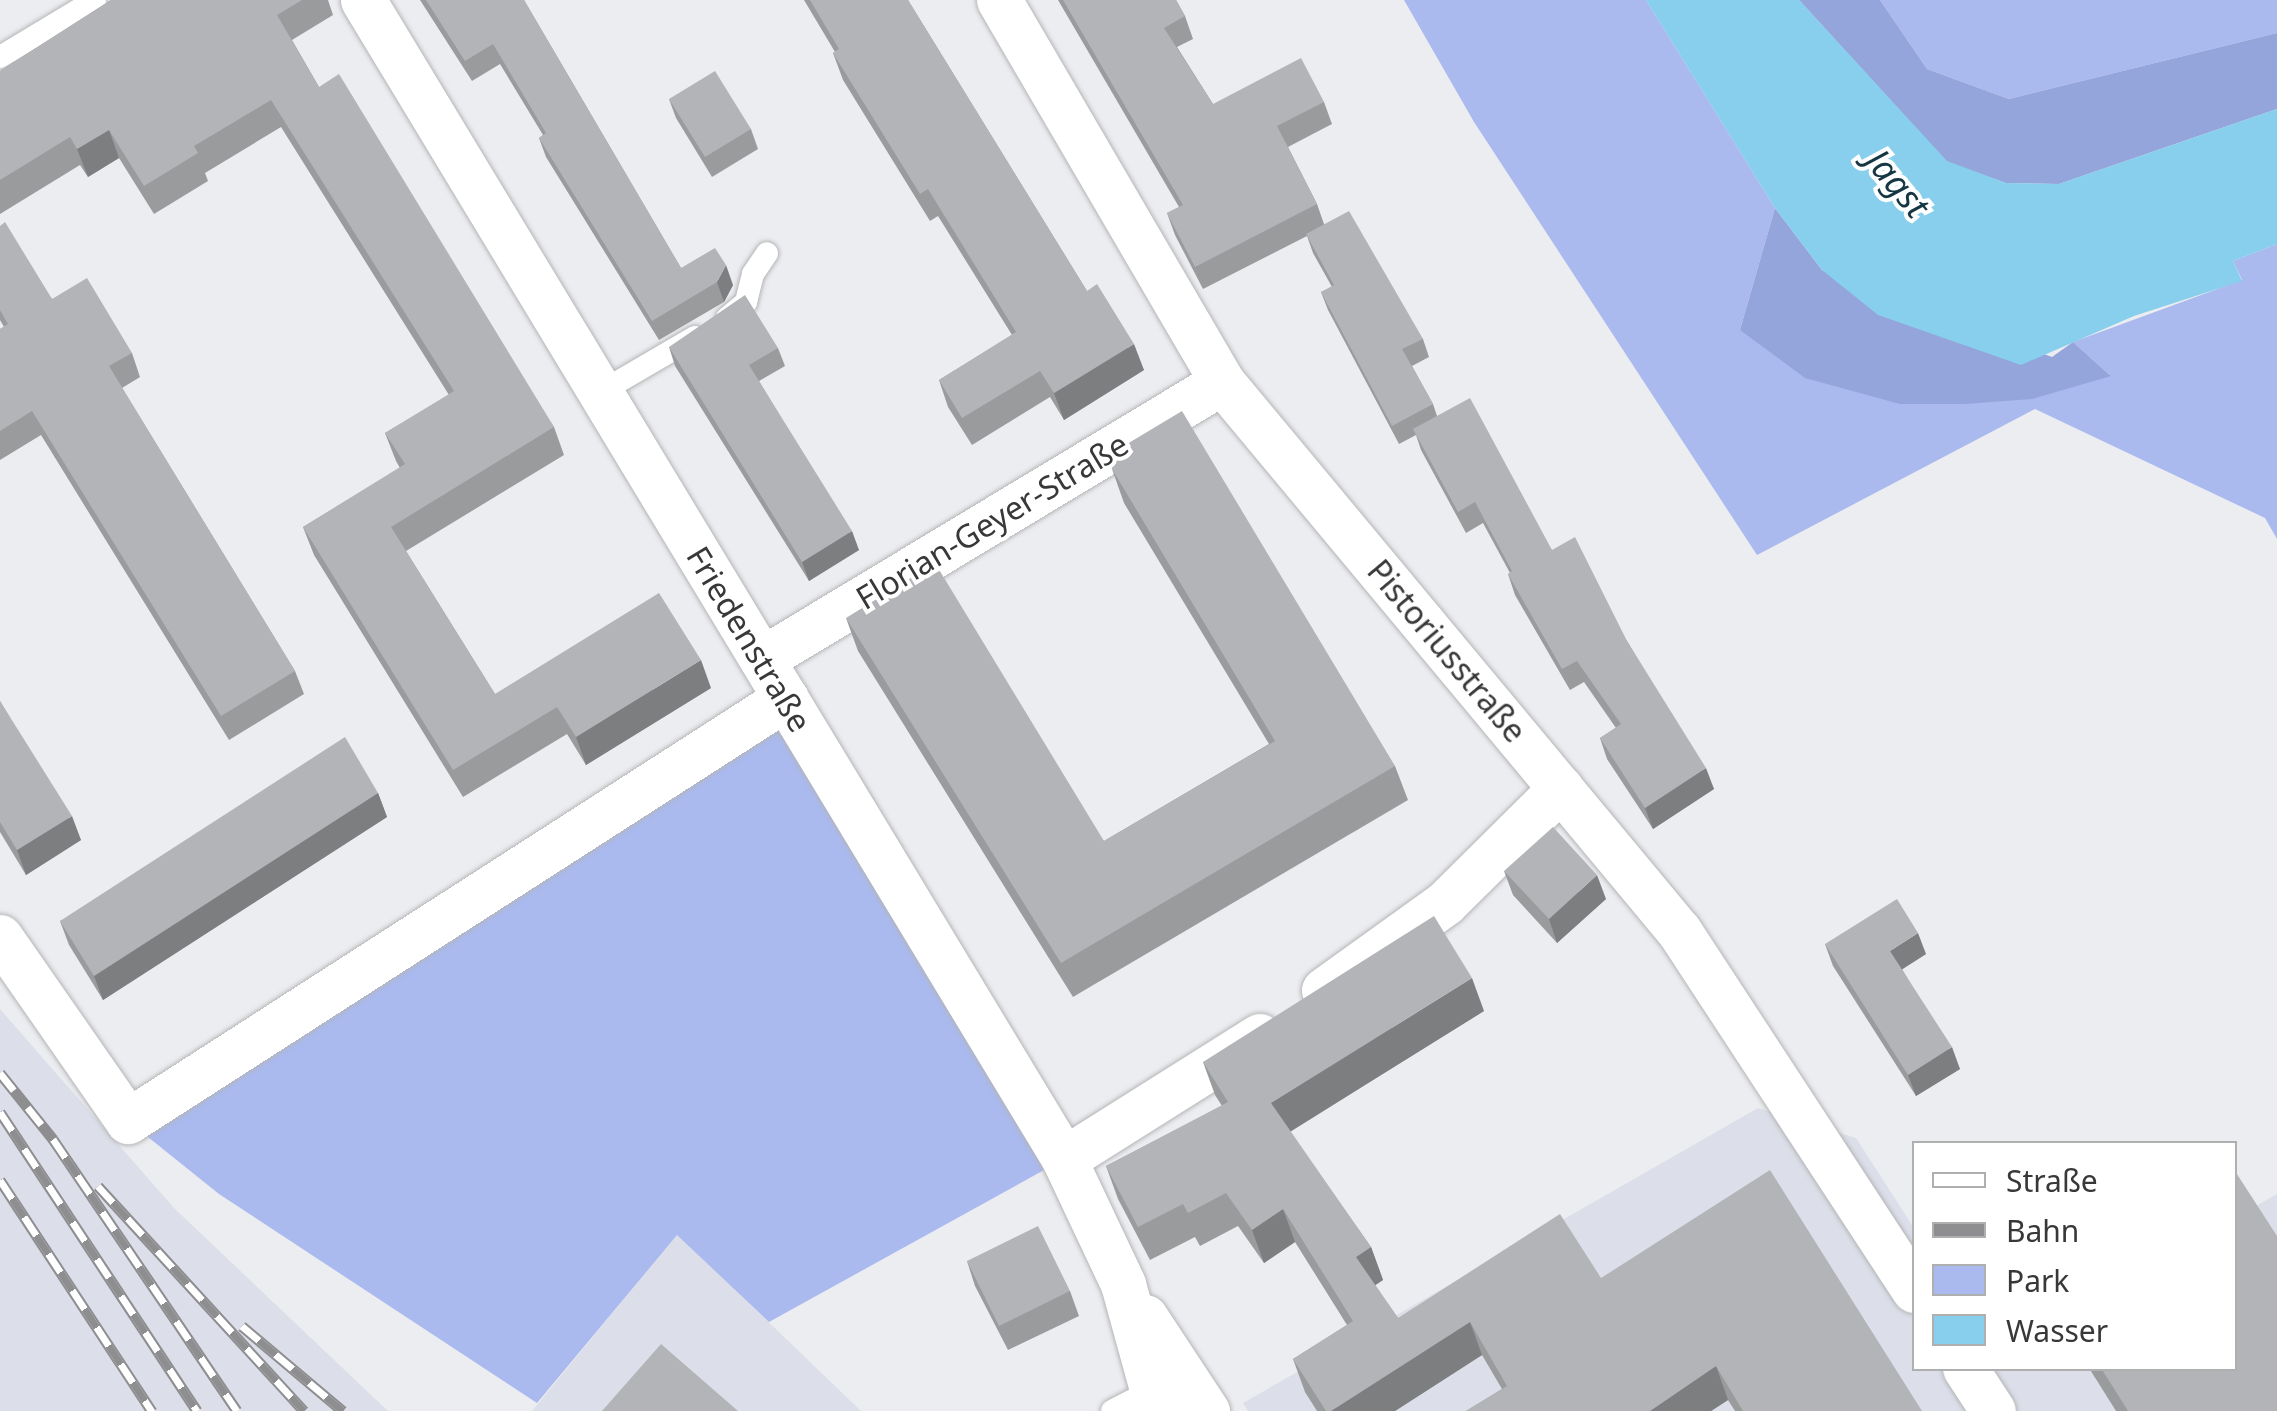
<!DOCTYPE html>
<meta charset="utf-8">
<style>
body{margin:0}
#map{position:relative;width:2277px;height:1411px;overflow:hidden;background:#ecedf0;font-family:"Noto Sans",sans-serif}
div>[style]{position:absolute}
.built>*{inset:0;background:#dcdfe9}
.green>*{inset:0;background:#aabaef}
.forest>*{inset:0;background:#94a5dc}
.water>*{inset:0;background:#88ceed}
.roads{filter:drop-shadow(0 0 2px #b4b5b7) drop-shadow(0 0 2px #b4b5b7)}
.lane>*{height:22px;margin:-11px;padding:0 11px;transform-origin:11px;border-radius:11px;background:#fff}
.street>*{height:45px;margin:-22.5px;padding:0 22.5px;transform-origin:22.5px;border-radius:22.5px;background:#fff}
.rail>*{height:11px;margin-top:-5.5px;transform-origin:0;background:repeating-linear-gradient(90deg,#fff 0 22px,#8e8e90 0 44px);box-sizing:border-box;border-block:2px solid #8e8e90}
.wall>*{inset:0;background:#9a9b9d}
.shaded-wall>*{inset:0;background:#7d7e80}
.building>*{inset:0;background:#b3b4b7}
span{translate:-50% -50%;white-space:nowrap;text-align:center;line-height:1.15;-webkit-text-stroke:8px #fff;paint-order:stroke}
.street-label{font-size:32px;color:#383839}
.water-label{font-size:35px;color:#153643;font-style:italic}
.legend{position:absolute;left:1912px;top:1141px;width:325px;height:230px;box-sizing:border-box;background:#fff;border:2px solid #afafb0;margin:0;padding:12px 18px;list-style:none;font-size:30px;color:#383839}
.legend li{display:flex;align-items:center;gap:20px;height:50px}
.legend b{width:50px;border:2px solid #afafb0}
</style>
<div id="map">
<div class="built">
<div style="clip-path:polygon(0 1009px,174px 1208px,388px 1411px,0 1411px)"></div>
<div style="clip-path:polygon(1758px 1108px,1856px 1138px,1914px 1228px,1914px 1368px,2234px 1368px,2235px 1218px,2277px 1194px,2277px 1411px,1248px 1411px,1243px 1403px)"></div>
<div style="clip-path:polygon(677px 1234px,861px 1411px,532px 1411px)"></div>
</div>
<div class="green">
<div style="clip-path:polygon(1404px 0,1646px 0,1775px 208px,1740px 330px,2110px 375px,2073px 342px,2242px 280px,2233px 261px,2277px 244px,2277px 539px,2265px 518px,2035px 409px,1757px 555px,1474px 122px)"></div>
<div style="clip-path:polygon(1880px 0,2277px 0,2277px 33px,2009px 99px,1927px 69px)"></div>
<div style="clip-path:polygon(786px 698px,1064px 1159px,769px 1322px,677px 1235px,537px 1403px,219px 1194px,128px 1121px)"></div>
</div>
<div class="forest">
<div style="clip-path:polygon(1799px 0,1880px 0,1927px 69px,2009px 99px,2277px 33px,2277px 109px,2059px 184px,2006px 183px,1947px 162px)"></div>
<div style="clip-path:polygon(1775px 208px,1822px 270px,2052px 357px,2073px 342px,2111px 376px,2032px 399px,1965px 404px,1900px 404px,1805px 378px,1740px 330px)"></div>
</div>
<div class="water">
<div style="clip-path:polygon(1646px 0,1799px 0,1947px 161px,2006px 183px,2059px 184px,2277px 109px,2277px 244px,2233px 261px,2242px 281px,2134px 316px,2021px 365px,1878px 315px,1822px 270px,1775px 208px)"></div>
</div>
<div class="roads">
<div class="lane">
<div style="left:0;top:57px;width:111px;rotate:-31deg"></div>
<div style="left:727px;top:318px;width:25px;rotate:-40deg"></div>
<div style="left:746px;top:302px;width:29px;rotate:-76deg"></div>
<div style="left:753px;top:274px;width:25px;rotate:-56deg"></div>
<div style="left:599px;top:393px;width:111px;rotate:-30.3deg"></div>
<div style="left:1112px;top:1411px;width:45px;rotate:-27.7deg"></div>
</div>
<div class="street">
<div style="left:363px;top:0;width:1355px;rotate:58.83deg"></div>
<div style="left:1064px;top:1159px;width:138px;rotate:64.7deg"></div>
<div style="left:1123px;top:1284px;width:132px;rotate:74.6deg"></div>
<div style="left:999px;top:0;width:442px;rotate:59.7deg"></div>
<div style="left:1222px;top:382px;width:714px;rotate:50.23deg"></div>
<div style="left:1679px;top:931px;width:429px;rotate:56.8deg"></div>
<div style="left:762px;top:659px;width:537px;rotate:-31.06deg"></div>
<div style="left:0;top:937px;width:224px;rotate:55.2deg"></div>
<div style="left:128px;top:1121px;width:782px;rotate:-32.74deg"></div>
<div style="left:1324px;top:990px;width:149px;rotate:-35.7deg"></div>
<div style="left:1445px;top:903px;width:163px;rotate:-44.8deg"></div>
<div style="left:1064px;top:1159px;width:231px;rotate:-32.2deg"></div>
<div style="left:1145px;top:1317px;width:113px;rotate:56.6deg"></div>
<div style="left:1965px;top:1368px;width:51px;rotate:56.9deg"></div>
</div>
</div>
<div class="rail">
<div style="left:0;top:1073px;width:85px;rotate:51.2deg"></div>
<div style="left:53px;top:1139px;width:328px;rotate:55.9deg"></div>
<div style="left:0;top:1112px;width:358px;rotate:56.6deg"></div>
<div style="left:0;top:1180px;width:277px;rotate:56.7deg"></div>
<div style="left:98px;top:1186px;width:305px;rotate:47.5deg"></div>
<div style="left:242px;top:1326px;width:132px;rotate:40.1deg"></div>
</div>
<div class="wall">
<div style="clip-path:polygon(111px 0,328px 0,333px 15px,292px 40px,319px 87px,554px 427px,564px 455px,406px 551px,495px 694px,711px 688px,586px 765px,567px 734px,463px 797px,314px 555px,303px 527px,400px 468px,396px 461px,385px 433px,449px 395px,281px 127px,205px 173px,208px 181px,154px 214px,119px 158px,88px 177px,80px 165px,0 214px,0 71px)"></div>
<div style="clip-path:polygon(420px 0,524px 0,681px 268px,733px 285px,724px 302px,659px 340px,546px 157px,539px 138px,543px 135px,500px 64px,472px 81px)"></div>
<div style="clip-path:polygon(804px 0,908px 0,1087px 291px,1144px 370px,1064px 420px,1050px 397px,972px 445px,948px 407px,939px 380px,1012px 335px,938px 216px,930px 221px,843px 80px,833px 53px,835px 52px)"></div>
<div style="clip-path:polygon(1058px 0,1176px 0,1185px 16px,1193px 39px,1177px 47px,1213px 104px,1324px 102px,1332px 124px,1288px 147px,1317px 204px,1324px 224px,1423px 339px,1429px 357px,1412px 366px,1433px 404px,1437px 416px,1552px 550px,1627px 641px,1714px 789px,1653px 829px,1607px 759px,1600px 738px,1616px 728px,1584px 682px,1570px 690px,1515px 595px,1508px 574px,1510px 573px,1483px 523px,1466px 533px,1421px 450px,1416px 435px,1399px 444px,1328px 310px,1321px 292px,1332px 287px,1313px 253px,1307px 236px,1203px 289px,1175px 235px,1167px 213px,1179px 207px)"></div>
<div style="clip-path:polygon(669px 99px,751px 129px,758px 149px,712px 177px,676px 118px)"></div>
<div style="clip-path:polygon(0 226px,52px 299px,132px 353px,140px 377px,122px 388px,295px 671px,304px 694px,229px 740px,41px 435px,0 460px,0 329px,4px 327px,0 320px)"></div>
<div style="clip-path:polygon(669px 347px,778px 348px,785px 366px,759px 381px,859px 550px,809px 581px,675px 366px)"></div>
<div style="clip-path:polygon(1112px 469px,1395px 766px,1408px 800px,1073px 997px,858px 651px,846px 618px,1104px 841px,1269px 744px,1124px 503px)"></div>
<div style="clip-path:polygon(0 701px,81px 840px,26px 875px,0 832px)"></div>
<div style="clip-path:polygon(378px 793px,387px 817px,103px 1000px,69px 945px,60px 921px)"></div>
<div style="clip-path:polygon(1504px 871px,1606px 899px,1557px 943px,1513px 895px)"></div>
<div style="clip-path:polygon(1825px 944px,1926px 954px,1902px 969px,1960px 1069px,1916px 1096px,1833px 966px)"></div>
<div style="clip-path:polygon(1484px 1011px,1290px 1132px,1371px 1247px,1383px 1280px,1375px 1285px,1398px 1318px,1601px 1278px,1922px 1411px,1735px 1411px,1728px 1400px,1711px 1411px,1466px 1411px,1502px 1389px,1482px 1355px,1395px 1411px,1317px 1411px,1305px 1392px,1293px 1359px,1347px 1325px,1295px 1242px,1264px 1263px,1238px 1226px,1200px 1246px,1195px 1237px,1150px 1260px,1118px 1199px,1106px 1166px,1222px 1106px,1215px 1095px,1203px 1062px)"></div>
<div style="clip-path:polygon(967px 1261px,1070px 1291px,1079px 1316px,1008px 1350px,975px 1286px)"></div>
<div style="clip-path:polygon(2089px 1368px,2234px 1368px,2277px 1411px,2116px 1411px)"></div>
</div>
<div class="shaded-wall">
<div style="clip-path:polygon(109px 130px,119px 158px,88px 177px,77px 149px)"></div>
<div style="clip-path:polygon(726px 265px,733px 285px,724px 302px,717px 282px)"></div>
<div style="clip-path:polygon(1134px 344px,1144px 370px,1064px 420px,1054px 393px)"></div>
<div style="clip-path:polygon(852px 531px,859px 550px,809px 581px,802px 562px)"></div>
<div style="clip-path:polygon(701px 660px,711px 688px,586px 765px,576px 737px)"></div>
<div style="clip-path:polygon(1706px 768px,1714px 789px,1653px 829px,1645px 808px)"></div>
<div style="clip-path:polygon(378px 793px,387px 817px,103px 1000px,94px 976px)"></div>
<div style="clip-path:polygon(72px 816px,81px 840px,26px 875px,17px 850px)"></div>
<div style="clip-path:polygon(1597px 875px,1606px 899px,1557px 943px,1549px 919px)"></div>
<div style="clip-path:polygon(1918px 933px,1926px 954px,1898px 972px,1890px 951px)"></div>
<div style="clip-path:polygon(1472px 978px,1484px 1011px,1283px 1136px,1271px 1103px)"></div>
<div style="clip-path:polygon(1952px 1047px,1960px 1069px,1916px 1096px,1908px 1075px)"></div>
<div style="clip-path:polygon(1283px 1209px,1295px 1242px,1264px 1263px,1252px 1230px)"></div>
<div style="clip-path:polygon(1371px 1247px,1383px 1280px,1368px 1290px,1356px 1257px)"></div>
<div style="clip-path:polygon(1470px 1322px,1482px 1355px,1395px 1411px,1331px 1411px)"></div>
<div style="clip-path:polygon(1716px 1366px,1728px 1400px,1711px 1411px,1650px 1411px)"></div>
</div>
<div class="building">
<div style="clip-path:polygon(111px 0,302px 0,277px 15px,319px 87px,339px 74px,554px 427px,391px 527px,495px 694px,659px 593px,701px 660px,576px 737px,557px 707px,453px 770px,303px 527px,405px 464px,385px 433px,454px 391px,271px 100px,194px 146px,198px 153px,144px 186px,109px 130px,77px 149px,70px 137px,0 180px,0 71px)"></div>
<div style="clip-path:polygon(426px 0,524px 0,681px 268px,715px 248px,726px 265px,717px 282px,652px 321px,539px 138px,546px 133px,493px 44px,465px 61px)"></div>
<div style="clip-path:polygon(810px 0,908px 0,1087px 291px,1097px 284px,1134px 344px,1054px 393px,1040px 371px,962px 418px,939px 380px,1016px 332px,928px 189px,920px 194px,833px 53px,839px 49px)"></div>
<div style="clip-path:polygon(1063px 0,1176px 0,1185px 16px,1164px 28px,1213px 104px,1301px 58px,1324px 102px,1277px 126px,1317px 204px,1195px 267px,1167px 213px,1183px 205px)"></div>
<div style="clip-path:polygon(715px 71px,751px 129px,705px 157px,669px 99px)"></div>
<div style="clip-path:polygon(1349px 211px,1423px 339px,1402px 349px,1433px 404px,1392px 426px,1321px 292px,1334px 285px,1306px 234px)"></div>
<div style="clip-path:polygon(5px 222px,52px 299px,87px 278px,132px 353px,109px 366px,295px 671px,221px 716px,32px 411px,0 431px,0 329px,8px 324px,0 310px,0 226px)"></div>
<div style="clip-path:polygon(745px 295px,778px 348px,749px 365px,852px 531px,802px 562px,669px 347px)"></div>
<div style="clip-path:polygon(1470px 398px,1552px 550px,1575px 537px,1627px 641px,1706px 768px,1645px 808px,1600px 738px,1621px 724px,1577px 661px,1562px 669px,1508px 574px,1512px 571px,1475px 502px,1458px 512px,1413px 429px)"></div>
<div style="clip-path:polygon(1182px 411px,1395px 766px,1061px 963px,846px 618px,935px 563px,1104px 841px,1275px 741px,1112px 469px,1112px 453px)"></div>
<div style="clip-path:polygon(0 701px,72px 816px,17px 850px,0 822px)"></div>
<div style="clip-path:polygon(345px 737px,378px 793px,94px 976px,60px 921px)"></div>
<div style="clip-path:polygon(1553px 827px,1597px 875px,1549px 919px,1504px 871px)"></div>
<div style="clip-path:polygon(1897px 899px,1918px 933px,1890px 951px,1952px 1047px,1908px 1075px,1825px 944px)"></div>
<div style="clip-path:polygon(1434px 916px,1472px 978px,1271px 1103px,1371px 1247px,1356px 1257px,1398px 1318px,1560px 1214px,1601px 1278px,1770px 1170px,1922px 1411px,1743px 1411px,1716px 1366px,1650px 1411px,1466px 1411px,1507px 1386px,1470px 1322px,1331px 1411px,1326px 1411px,1293px 1359px,1353px 1321px,1283px 1209px,1252px 1230px,1226px 1193px,1188px 1213px,1183px 1204px,1138px 1227px,1106px 1166px,1228px 1102px,1203px 1062px)"></div>
<div style="clip-path:polygon(2235px 1171px,2277px 1236px,2277px 1411px,2128px 1411px,2101px 1368px,2234px 1368px)"></div>
<div style="clip-path:polygon(1038px 1226px,1070px 1291px,999px 1326px,967px 1261px)"></div>
<div style="clip-path:polygon(661px 1344px,738px 1411px,602px 1411px)"></div>
</div>
<div class="street-label">
<span style="left:992px;top:521px;rotate:-31deg">Florian-Geyer-Straße</span>
<span style="left:749px;top:639px;rotate:59deg">Friedenstraße</span>
<span style="left:1447px;top:651px;rotate:50deg">Pistoriusstraße</span>
</div>
<div class="water-label">
<span style="left:1898px;top:183px;rotate:50deg">Jagst</span>
</div>
<ul class="legend">
<li><b style="height:12px;background:#fff"></b>Straße</li>
<li><b style="height:12px;background:#8e8e90"></b>Bahn</li>
<li><b style="height:28px;background:#aabaef"></b>Park</li>
<li><b style="height:28px;background:#88ceed"></b>Wasser</li>
</ul>
</div>
